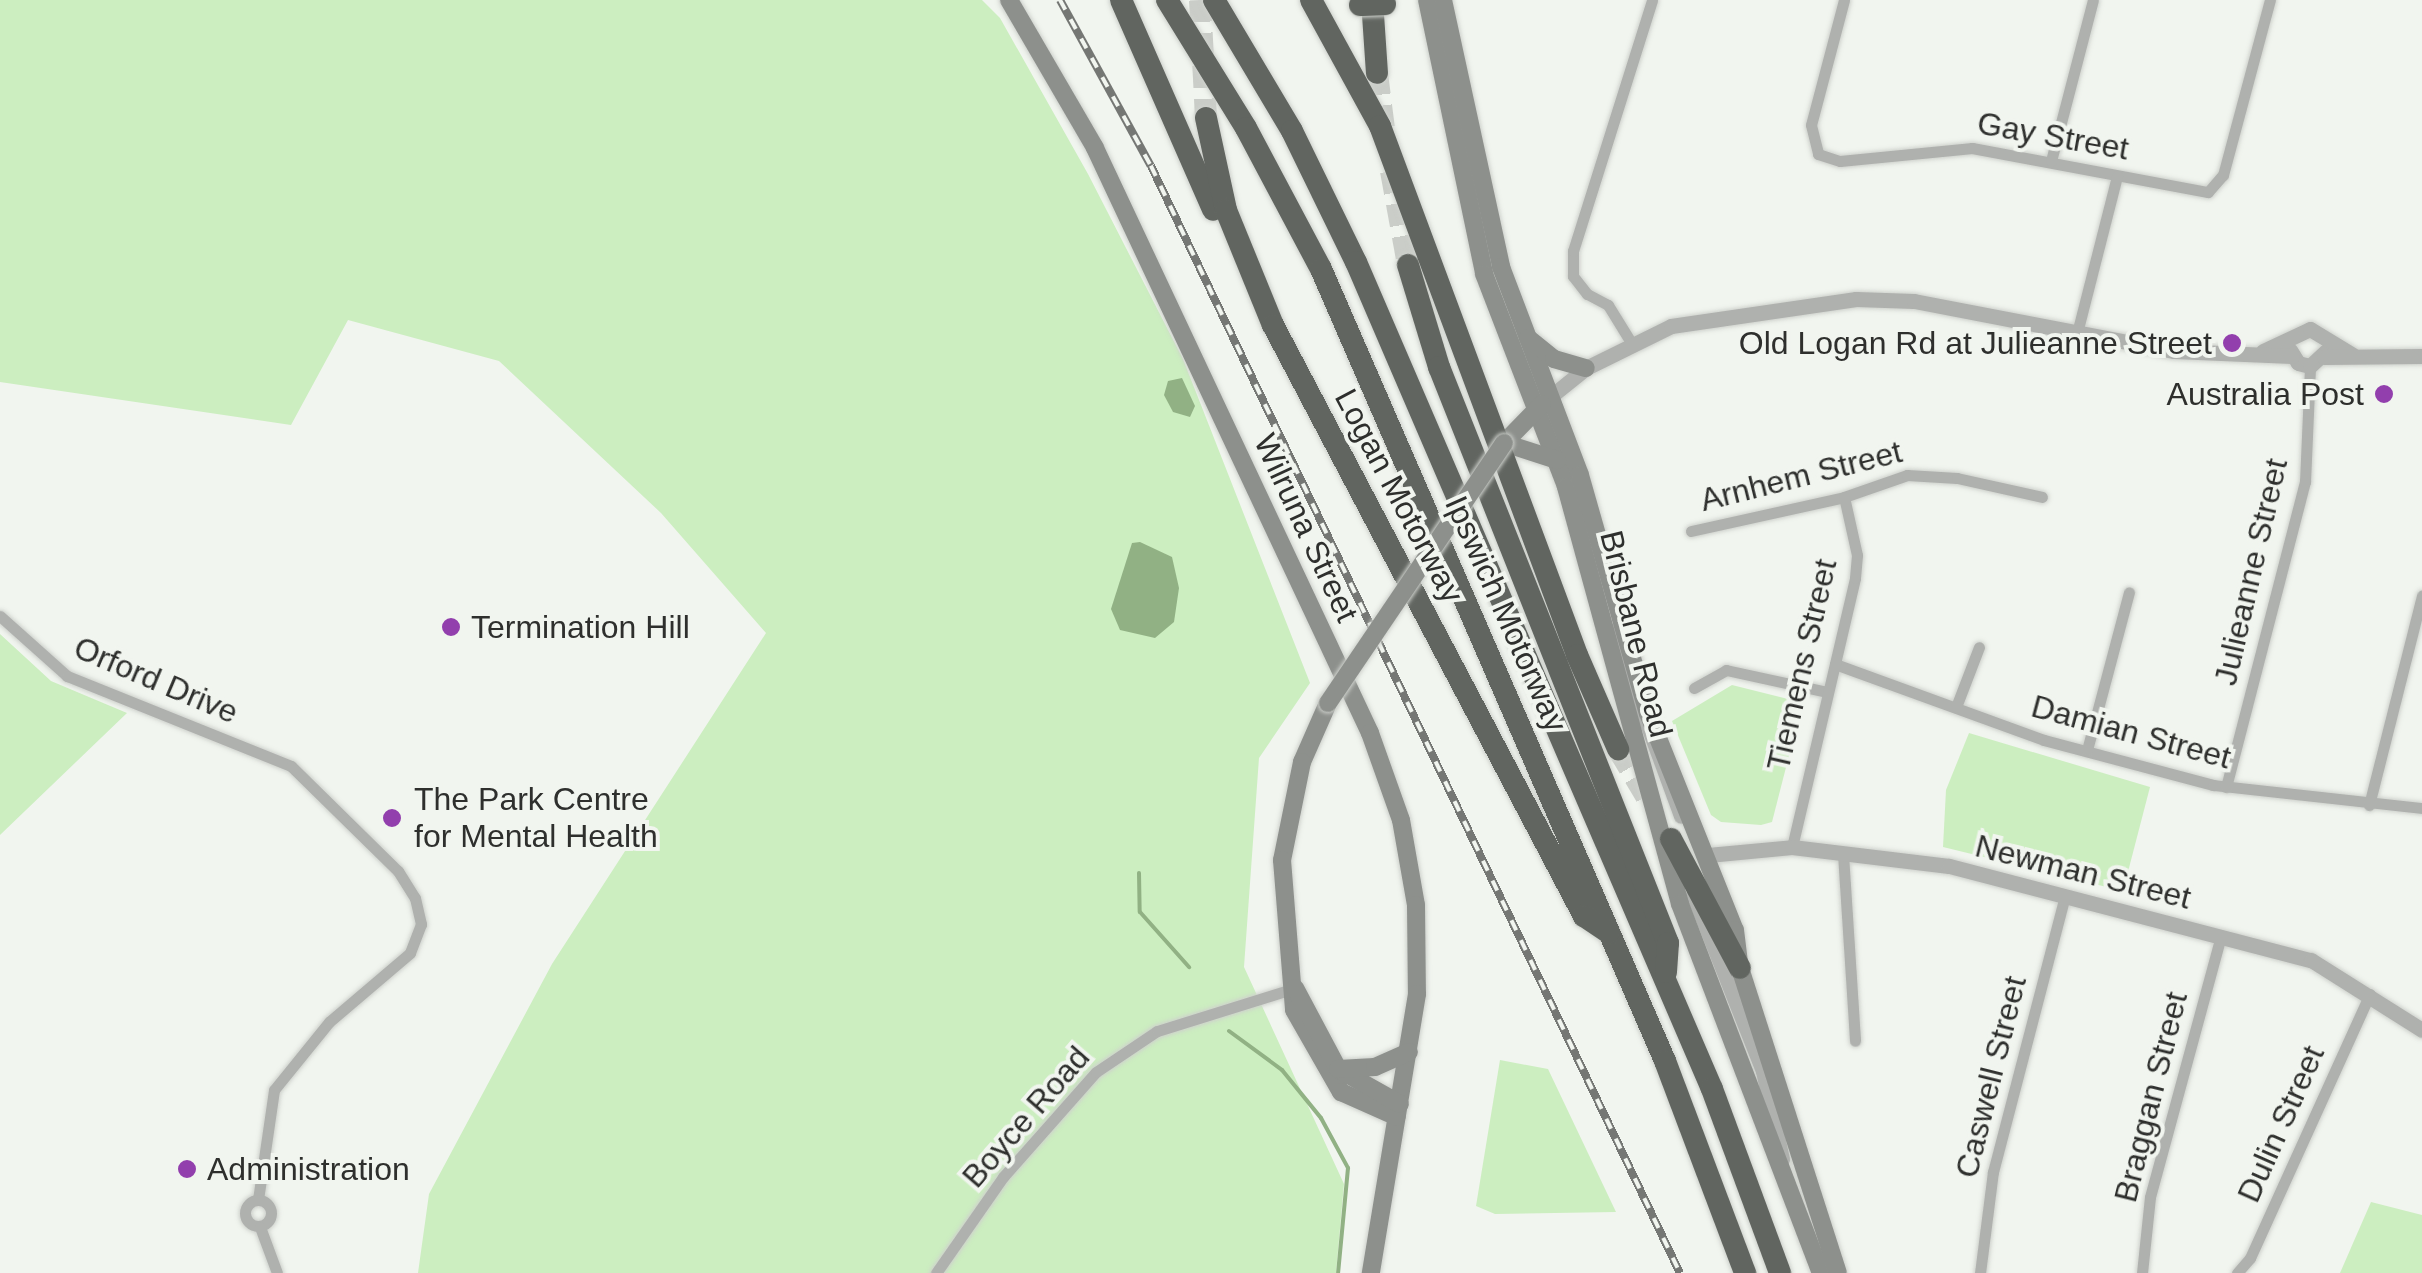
<!DOCTYPE html>
<style>
body{margin:0}
#map{position:relative;width:2422px;height:1273px;overflow:hidden;background:#f1f5ef;font-family:Arial,sans-serif}
div>[style]{position:absolute}
.green>*{inset:0;background:#cceec0}
.water>*{inset:0;background:#91b184}
.stream>*{height:4px;margin:-2px;padding:0 2px;transform-origin:2px;border-radius:2px;background:#91b184}
.motorway-tunnel>*{height:22px;margin-top:-11px;transform-origin:0;background:repeating-linear-gradient(90deg,#cacdc8 0 22px,transparent 0 33px)}
.roads{filter:drop-shadow(0 0 2px #ced1cc) drop-shadow(0 0 2px #ced1cc)}
.minor>*{height:11px;margin:-5.5px;padding:0 5.5px;transform-origin:5.5px;border-radius:5.5px;background:#afb1ae}
.minor>.ring{margin:-5.5px;padding:0;box-sizing:content-box;background:none;border:11px solid #afb1ae;border-radius:50%}
.tertiary>*{height:15px;margin:-7.5px;padding:0 7.5px;transform-origin:7.5px;border-radius:7.5px;background:#afb1ae}
.secondary>*{height:18px;margin:-9px;padding:0 9px;transform-origin:9px;border-radius:9px;background:#8d908c}
.motorway>*{height:22px;margin:-11px;padding:0 11px;transform-origin:11px;border-radius:11px;background:#616560}
.rail>*{height:8px;margin-top:-4px;transform-origin:0;background:repeating-linear-gradient(90deg,#f1f5ef 0 11px,#757774 0 22px);box-sizing:border-box;border-block:2px solid #757774}
.bridges{filter:drop-shadow(0 0 2px #ced1cc) drop-shadow(0 0 2px #ced1cc)}
.secondary-bridge>*{height:18px;margin:-9px;padding:0 9px;transform-origin:9px;border-radius:9px;background:#8d908c}
.motorway-bridge>*{height:22px;margin:-11px;padding:0 11px;transform-origin:11px;border-radius:11px;background:#616560}
.dots>*{width:28px;height:28px;translate:-50% -50%;box-sizing:border-box;border:5px solid #f1f5ef;border-radius:50%}
span{translate:-50% -50%;white-space:nowrap;text-align:center;line-height:1.15;-webkit-text-stroke:8px #f1f5ef;paint-order:stroke}
.street-label{font-size:32px;color:#2e2f2d}
.poi-label{font-size:32px;color:#2e2f2d}
.right{translate:-100% -50%;text-align:right}
.left{translate:0 -50%;text-align:left}
</style>
<div id="map">
<div class="green">
<div style="clip-path:polygon(0 0,982px 0,1000px 18px,1088px 174px,1183px 359px,1310px 683px,1259px 758px,1244px 967px,1344px 1184px,1336px 1273px,418px 1273px,429px 1194px,552px 964px,766px 633px,661px 513px,499px 361px,348px 320px,291px 425px,0 382px)"></div>
<div style="clip-path:polygon(0 634px,51px 681px,127px 713px,0 835px)"></div>
<div style="clip-path:polygon(1732px 685px,1796px 701px,1801px 709px,1772px 822px,1761px 825px,1721px 822px,1711px 815px,1672px 721px)"></div>
<div style="clip-path:polygon(1969px 733px,2150px 787px,2123px 891px,1943px 847px,1946px 790px)"></div>
<div style="clip-path:polygon(1500px 1060px,1548px 1069px,1616px 1212px,1495px 1214px,1476px 1206px)"></div>
<div style="clip-path:polygon(2371px 1202px,2422px 1215px,2422px 1273px,2340px 1273px)"></div>
</div>
<div class="water">
<div style="clip-path:polygon(1182px 378px,1195px 406px,1190px 417px,1173px 412px,1164px 395px,1168px 381px)"></div>
<div style="clip-path:polygon(1140px 542px,1172px 557px,1179px 588px,1174px 622px,1155px 638px,1120px 630px,1111px 609px,1132px 543px)"></div>
</div>
<div class="stream">
<div style="left:1139px;top:873px;width:39px;rotate:89deg"></div>
<div style="left:1140px;top:912px;width:74px;rotate:48.3deg"></div>
<div style="left:1229px;top:1031px;width:66px;rotate:36.3deg"></div>
<div style="left:1282px;top:1070px;width:62px;rotate:50.9deg"></div>
<div style="left:1321px;top:1118px;width:57px;rotate:61.6deg"></div>
<div style="left:1348px;top:1168px;width:105px;rotate:95.4deg"></div>
</div>
<div class="motorway-tunnel">
<div style="left:1200px;top:0;width:118px;rotate:87.1deg"></div>
<div style="left:1377px;top:73px;width:56px;rotate:82.9deg"></div>
<div style="left:1391px;top:171px;width:96px;rotate:79.7deg"></div>
<div style="left:1618px;top:749px;width:66px;rotate:59.2deg"></div>
</div>
<div class="roads">
<div class="minor">
<div style="left:1844px;top:0;width:129px;rotate:104.8deg"></div>
<div style="left:1811px;top:125px;width:30px;rotate:76deg"></div>
<div style="left:1818px;top:154px;width:23px;rotate:18deg"></div>
<div style="left:1840px;top:161px;width:133px;rotate:-5.6deg"></div>
<div style="left:1972px;top:148px;width:240px;rotate:10.6deg"></div>
<div style="left:2208px;top:192px;width:23px;rotate:-49deg"></div>
<div style="left:2223px;top:175px;width:181px;rotate:-75deg"></div>
<div style="left:2051px;top:161px;width:166px;rotate:-75.4deg"></div>
<div style="left:2077px;top:333px;width:162px;rotate:-75.7deg"></div>
<div style="left:1632px;top:344px;width:46px;rotate:-121.6deg"></div>
<div style="left:1608px;top:305px;width:24px;rotate:-152deg"></div>
<div style="left:1587px;top:294px;width:23px;rotate:-128deg"></div>
<div style="left:1573px;top:276px;width:25px;rotate:-90deg"></div>
<div style="left:1573px;top:251px;width:263px;rotate:-72.5deg"></div>
<div style="left:1691px;top:531px;width:157px;rotate:-12.5deg"></div>
<div style="left:1844px;top:497px;width:67px;rotate:-19.2deg"></div>
<div style="left:1907px;top:475px;width:50px;rotate:3.4deg"></div>
<div style="left:1957px;top:478px;width:87px;rotate:12.6deg"></div>
<div style="left:0;top:616px;width:90px;rotate:41.8deg"></div>
<div style="left:67px;top:676px;width:241px;rotate:21.9deg"></div>
<div style="left:291px;top:766px;width:150px;rotate:44.5deg"></div>
<div style="left:398px;top:871px;width:32px;rotate:58deg"></div>
<div style="left:415px;top:898px;width:27px;rotate:77deg"></div>
<div style="left:421px;top:924px;width:31px;rotate:111deg"></div>
<div style="left:410px;top:953px;width:106px;rotate:139.6deg"></div>
<div style="left:329px;top:1022px;width:87px;rotate:129deg"></div>
<div style="left:274px;top:1090px;width:111px;rotate:98.3deg"></div>
<div style="left:1835px;top:664px;width:222px;rotate:20deg"></div>
<div style="left:2044px;top:740px;width:175px;rotate:14.9deg"></div>
<div style="left:2213px;top:785px;width:210px;rotate:6.3deg"></div>
<div style="left:1694px;top:688px;width:37px;rotate:-29deg"></div>
<div style="left:1726px;top:670px;width:103px;rotate:12.3deg"></div>
<div style="left:1956px;top:707px;width:64px;rotate:-69deg"></div>
<div style="left:2087px;top:750px;width:163px;rotate:-75.1deg"></div>
<div style="left:2226px;top:787px;width:315px;rotate:-75.5deg"></div>
<div style="left:2305px;top:482px;width:116px;rotate:-87.5deg"></div>
<div style="left:2369px;top:805px;width:216px;rotate:-75.8deg"></div>
<div style="left:1792px;top:847px;width:276px;rotate:-76.8deg"></div>
<div style="left:1855px;top:578px;width:23px;rotate:-85deg"></div>
<div style="left:1857px;top:555px;width:59px;rotate:-102.6deg"></div>
<div style="left:1843px;top:854px;width:187px;rotate:86.3deg"></div>
<div class="ring" style="left:245px;top:1200px;width:15px;height:15px"></div>
<div style="left:260px;top:1227px;width:49px;rotate:69.7deg"></div>
<div style="left:936px;top:1273px;width:117px;rotate:-55.1deg"></div>
<div style="left:1003px;top:1177px;width:140px;rotate:-48.5deg"></div>
<div style="left:1096px;top:1072px;width:73px;rotate:-33.9deg"></div>
<div style="left:1157px;top:1031px;width:145px;rotate:-17.3deg"></div>
<div style="left:1980px;top:1273px;width:102px;rotate:-82.7deg"></div>
<div style="left:1993px;top:1172px;width:285px;rotate:-75.4deg"></div>
<div style="left:2142px;top:1273px;width:76px;rotate:-84deg"></div>
<div style="left:2150px;top:1197px;width:271px;rotate:-74.8deg"></div>
<div style="left:2237px;top:1273px;width:20px;rotate:-49deg"></div>
<div style="left:2250px;top:1258px;width:290px;rotate:-65.6deg"></div>
</div>
<div class="tertiary">
<div style="left:2290px;top:350px;width:15px;rotate:58deg"></div>
<div style="left:2298px;top:363px;width:12px;rotate:14deg"></div>
<div style="left:2310px;top:366px;width:22px;rotate:-43deg"></div>
<div style="left:2263px;top:351px;width:52px;rotate:-25.1deg"></div>
<div style="left:2310px;top:329px;width:50px;rotate:31.2deg"></div>
<div style="left:2324px;top:357px;width:98px;rotate:-0.6deg"></div>
<div style="left:1550px;top:397px;width:46px;rotate:-38.9deg"></div>
<div style="left:1586px;top:368px;width:95px;rotate:-26.3deg"></div>
<div style="left:1671px;top:326px;width:187px;rotate:-8.3deg"></div>
<div style="left:1856px;top:299px;width:58px;rotate:2deg"></div>
<div style="left:1914px;top:301px;width:265px;rotate:10.9deg"></div>
<div style="left:2174px;top:351px;width:118px;rotate:2.4deg"></div>
<div style="left:1613px;top:631px;width:197px;rotate:69.8deg"></div>
<div style="left:1708px;top:855px;width:84px;rotate:-5.4deg"></div>
<div style="left:1792px;top:847px;width:158px;rotate:6.9deg"></div>
<div style="left:1949px;top:866px;width:374px;rotate:14.6deg"></div>
<div style="left:2311px;top:960px;width:131px;rotate:32.2deg"></div>
<div style="left:1693px;top:894px;width:190px;rotate:68.4deg"></div>
<div style="left:1763px;top:1071px;width:90px;rotate:77.8deg"></div>
</div>
<div class="secondary">
<div style="left:1009px;top:0;width:171px;rotate:59.8deg"></div>
<div style="left:1095px;top:148px;width:646px;rotate:64.82deg"></div>
<div style="left:1370px;top:733px;width:92px;rotate:70.4deg"></div>
<div style="left:1401px;top:820px;width:86px;rotate:80deg"></div>
<div style="left:1416px;top:905px;width:89px;rotate:89.4deg"></div>
<div style="left:1417px;top:994px;width:283px;rotate:99.4deg"></div>
<div style="left:1427px;top:0;width:280px;rotate:78.2deg"></div>
<div style="left:1484px;top:274px;width:228px;rotate:68.9deg"></div>
<div style="left:1566px;top:487px;width:432px;rotate:74.7deg"></div>
<div style="left:1680px;top:904px;width:395px;rotate:69.1deg"></div>
<div style="left:1443px;top:0;width:273px;rotate:77.7deg"></div>
<div style="left:1501px;top:267px;width:222px;rotate:69.2deg"></div>
<div style="left:1580px;top:475px;width:248px;rotate:74.1deg"></div>
<div style="left:1648px;top:713px;width:234px;rotate:68.2deg"></div>
<div style="left:1735px;top:930px;width:38px;rotate:83deg"></div>
<div style="left:1740px;top:968px;width:320px;rotate:72.2deg"></div>
<div style="left:1528px;top:338px;width:33px;rotate:39deg"></div>
<div style="left:1554px;top:359px;width:33px;rotate:16deg"></div>
<div style="left:1504px;top:443px;width:54px;rotate:-45.7deg"></div>
<div style="left:1504px;top:443px;width:56px;rotate:17.8deg"></div>
<div style="left:1328px;top:703px;width:64px;rotate:113.8deg"></div>
<div style="left:1302px;top:762px;width:100px;rotate:101.5deg"></div>
<div style="left:1282px;top:860px;width:150px;rotate:85.4deg"></div>
<div style="left:1294px;top:1010px;width:95px;rotate:60.2deg"></div>
<div style="left:1341px;top:1092px;width:61px;rotate:24.1deg"></div>
<div style="left:1295px;top:988px;width:92px;rotate:62deg"></div>
<div style="left:1338px;top:1069px;width:71px;rotate:29.4deg"></div>
<div style="left:1338px;top:1069px;width:37px;rotate:-3deg"></div>
<div style="left:1375px;top:1067px;width:37px;rotate:-24deg"></div>
</div>
<div class="motorway">
<div style="left:1121px;top:0;width:229px;rotate:66.3deg"></div>
<div style="left:1167px;top:0;width:150px;rotate:58.3deg"></div>
<div style="left:1246px;top:128px;width:160px;rotate:62deg"></div>
<div style="left:1321px;top:269px;width:863px;rotate:66.52deg"></div>
<div style="left:1665px;top:1061px;width:227px;rotate:69.3deg"></div>
<div style="left:1214px;top:0;width:152px;rotate:59.2deg"></div>
<div style="left:1292px;top:131px;width:146px;rotate:64deg"></div>
<div style="left:1356px;top:262px;width:900px;rotate:66.71deg"></div>
<div style="left:1712px;top:1089px;width:196px;rotate:69.7deg"></div>
<div style="left:1311px;top:0;width:144px;rotate:61.3deg"></div>
<div style="left:1380px;top:126px;width:564px;rotate:69.57deg"></div>
<div style="left:1577px;top:655px;width:103px;rotate:66.4deg"></div>
<div style="left:1372px;top:0;width:73px;rotate:86.1deg"></div>
<div style="left:1206px;top:118px;width:94px;rotate:77.7deg"></div>
<div style="left:1226px;top:210px;width:124px;rotate:67.8deg"></div>
<div style="left:1273px;top:325px;width:668px;rotate:62.25deg"></div>
<div style="left:1584px;top:916px;width:30px;rotate:34deg"></div>
<div style="left:1408px;top:265px;width:107px;rotate:73.1deg"></div>
<div style="left:1439px;top:367px;width:620px;rotate:68.32deg"></div>
<div style="left:1668px;top:943px;width:29px;rotate:94deg"></div>
<div style="left:1671px;top:839px;width:146px;rotate:61.9deg"></div>
</div>
</div>
<div class="rail">
<div style="left:1060px;top:0;width:189px;rotate:61.3deg"></div>
<div style="left:1151px;top:166px;width:1227px;rotate:64.46deg"></div>
</div>
<div class="bridges">
<div class="secondary-bridge">
<div style="left:1328px;top:703px;width:314px;rotate:-55.9deg"></div>
</div>
<div class="motorway-bridge">
<div style="left:1360px;top:5px;width:25px;rotate:-2deg"></div>
</div>
</div>
<div class="dots">
<div style="left:2232px;top:343px;background:#923fad"></div>
<div style="left:2384px;top:394px;background:#923fad"></div>
<div style="left:451px;top:627px;background:#923fad"></div>
<div style="left:392px;top:818px;background:#923fad"></div>
<div style="left:187px;top:1169px;background:#923fad"></div>
</div>
<div class="street-label">
<span style="left:2053px;top:136px;rotate:10deg">Gay Street</span>
<span style="left:1801px;top:476px;rotate:-14deg">Arnhem Street</span>
<span style="left:1399px;top:496px;rotate:62deg">Logan Motorway</span>
<span style="left:1306px;top:528px;rotate:65deg">Wilruna Street</span>
<span style="left:2251px;top:572px;rotate:-77deg">Julieanne Street</span>
<span style="left:1506px;top:614px;rotate:66deg">Ipswich Motorway</span>
<span style="left:1636px;top:634px;rotate:76deg">Brisbane Road</span>
<span style="left:1802px;top:665px;rotate:-77deg">Tiemens Street</span>
<span style="left:156px;top:680px;rotate:23deg">Orford Drive</span>
<span style="left:2131px;top:732px;rotate:15deg">Damian Street</span>
<span style="left:2083px;top:872px;rotate:14deg">Newman Street</span>
<span style="left:1991px;top:1077px;rotate:-76deg">Caswell Street</span>
<span style="left:2151px;top:1097px;rotate:-76deg">Braggan Street</span>
<span style="left:1026px;top:1117px;rotate:-49deg">Boyce Road</span>
<span style="left:2281px;top:1124px;rotate:-66deg">Dulin Street</span>
</div>
<div class="poi-label">
<span class="right" style="left:2212px;top:343px">Old Logan Rd at Julieanne Street</span>
<span class="right" style="left:2364px;top:394px">Australia Post</span>
<span class="left" style="left:471px;top:627px">Termination Hill</span>
<span class="left" style="left:414px;top:818px">The Park Centre<br>for Mental Health</span>
<span class="left" style="left:207px;top:1169px">Administration</span>
</div>
</div>
